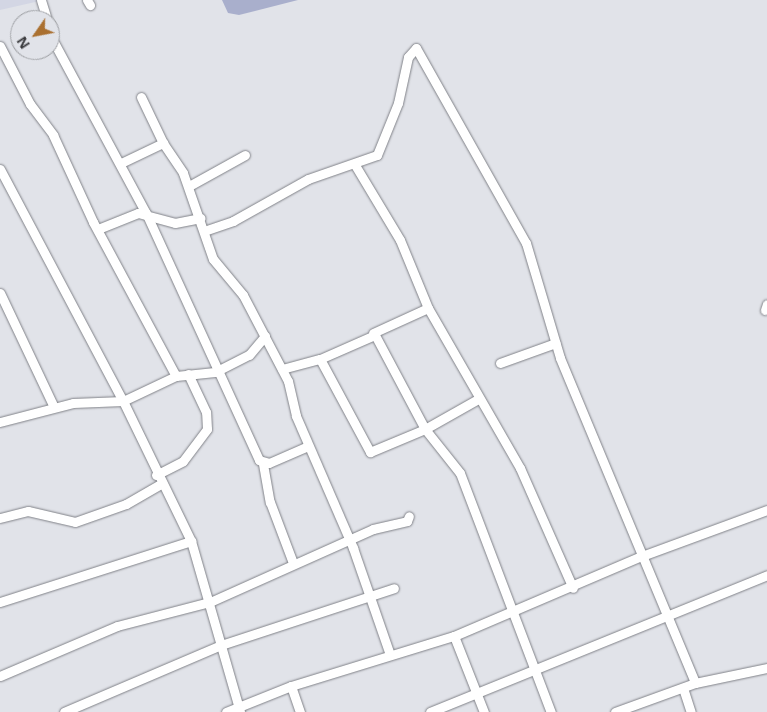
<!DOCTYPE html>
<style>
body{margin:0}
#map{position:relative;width:767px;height:712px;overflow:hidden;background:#e1e3e9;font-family:"Open Sans",sans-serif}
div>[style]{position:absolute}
.built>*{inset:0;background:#d3d6e4}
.water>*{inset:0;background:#a9afcc}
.roads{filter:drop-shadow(0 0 1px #808288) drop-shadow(0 0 1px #808288)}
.minor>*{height:9px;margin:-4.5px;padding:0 4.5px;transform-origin:4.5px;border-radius:4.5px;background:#fff}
span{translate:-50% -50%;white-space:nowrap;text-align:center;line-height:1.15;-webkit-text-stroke:5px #e1e3e9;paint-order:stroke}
.north{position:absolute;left:10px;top:10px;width:50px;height:50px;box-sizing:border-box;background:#e1e3e9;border:1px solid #9d9fa3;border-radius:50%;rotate:237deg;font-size:14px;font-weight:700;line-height:20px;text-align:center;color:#38383b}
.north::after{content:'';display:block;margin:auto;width:18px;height:22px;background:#aa7030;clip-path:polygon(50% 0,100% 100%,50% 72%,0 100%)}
</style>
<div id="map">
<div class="built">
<div style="clip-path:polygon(0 0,44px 0,0 10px)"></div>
</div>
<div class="water">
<div style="clip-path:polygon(222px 0,298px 0,239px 15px,228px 13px)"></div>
</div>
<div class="roads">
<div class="minor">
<div style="left:41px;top:0;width:21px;rotate:73deg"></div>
<div style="left:87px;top:0;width:6px;rotate:59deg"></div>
<div style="left:50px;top:35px;width:202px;rotate:61.7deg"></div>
<div style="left:146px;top:213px;width:272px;rotate:65.4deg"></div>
<div style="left:259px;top:460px;width:10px;rotate:17deg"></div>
<div style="left:269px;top:463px;width:43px;rotate:-23.6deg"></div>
<div style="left:0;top:46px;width:65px;rotate:62.7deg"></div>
<div style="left:30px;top:104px;width:39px;rotate:53deg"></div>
<div style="left:53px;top:135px;width:96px;rotate:65.3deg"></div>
<div style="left:93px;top:222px;width:175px;rotate:61.7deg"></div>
<div style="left:141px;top:97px;width:51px;rotate:64.4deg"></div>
<div style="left:121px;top:163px;width:47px;rotate:-25.5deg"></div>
<div style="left:163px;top:143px;width:36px;rotate:56deg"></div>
<div style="left:183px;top:173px;width:91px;rotate:70.8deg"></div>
<div style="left:213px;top:259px;width:47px;rotate:50.2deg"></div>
<div style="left:243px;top:295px;width:97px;rotate:62.4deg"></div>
<div style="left:288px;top:381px;width:36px;rotate:77deg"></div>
<div style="left:296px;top:416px;width:144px;rotate:66.6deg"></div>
<div style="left:353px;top:548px;width:113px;rotate:70.9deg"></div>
<div style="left:355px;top:165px;width:87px;rotate:59deg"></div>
<div style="left:400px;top:240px;width:74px;rotate:67.6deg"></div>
<div style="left:428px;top:308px;width:185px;rotate:60.1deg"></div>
<div style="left:520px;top:468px;width:131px;rotate:66.2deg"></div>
<div style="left:0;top:169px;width:263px;rotate:62.1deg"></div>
<div style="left:123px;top:401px;width:156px;rotate:64.1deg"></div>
<div style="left:191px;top:541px;width:178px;rotate:74deg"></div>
<div style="left:189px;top:186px;width:64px;rotate:-29deg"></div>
<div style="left:98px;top:229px;width:43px;rotate:-21.8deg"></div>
<div style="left:138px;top:213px;width:38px;rotate:15deg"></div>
<div style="left:175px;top:223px;width:26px;rotate:-11deg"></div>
<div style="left:204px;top:231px;width:31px;rotate:-19deg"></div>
<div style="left:233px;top:221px;width:86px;rotate:-29.2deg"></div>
<div style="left:308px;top:179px;width:73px;rotate:-19.2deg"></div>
<div style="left:377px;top:155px;width:56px;rotate:-68deg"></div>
<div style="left:398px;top:103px;width:47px;rotate:-77.7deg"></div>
<div style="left:408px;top:57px;width:12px;rotate:-48deg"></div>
<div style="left:416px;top:48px;width:224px;rotate:60.6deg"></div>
<div style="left:526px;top:243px;width:120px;rotate:73.5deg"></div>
<div style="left:560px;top:358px;width:352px;rotate:67.4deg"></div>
<div style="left:0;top:293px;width:126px;rotate:64.7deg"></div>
<div style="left:765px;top:310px;width:6px;rotate:-72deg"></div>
<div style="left:373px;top:333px;width:60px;rotate:-24.4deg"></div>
<div style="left:320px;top:359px;width:106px;rotate:61.7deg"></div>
<div style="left:370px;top:452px;width:60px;rotate:-22.7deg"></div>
<div style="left:425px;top:429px;width:61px;rotate:-29.5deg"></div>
<div style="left:500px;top:363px;width:59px;rotate:-19.7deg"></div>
<div style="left:282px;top:369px;width:39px;rotate:-15deg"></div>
<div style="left:320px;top:359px;width:60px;rotate:-23.6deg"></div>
<div style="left:375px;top:335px;width:106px;rotate:62deg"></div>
<div style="left:425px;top:429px;width:56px;rotate:51.5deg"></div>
<div style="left:460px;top:473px;width:256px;rotate:69.2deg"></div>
<div style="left:0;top:422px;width:75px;rotate:-14.6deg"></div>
<div style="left:73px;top:403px;width:50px;rotate:-2.3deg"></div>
<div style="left:123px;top:401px;width:59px;rotate:-25.3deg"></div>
<div style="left:176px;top:376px;width:39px;rotate:-6deg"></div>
<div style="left:215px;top:372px;width:38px;rotate:-27deg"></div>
<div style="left:249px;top:355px;width:25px;rotate:-50deg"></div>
<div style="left:263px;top:464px;width:39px;rotate:80deg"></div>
<div style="left:270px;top:502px;width:65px;rotate:69.3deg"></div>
<div style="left:156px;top:475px;width:30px;rotate:-27deg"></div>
<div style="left:183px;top:461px;width:40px;rotate:-53deg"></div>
<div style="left:207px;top:429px;width:17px;rotate:-93deg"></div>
<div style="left:206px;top:412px;width:42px;rotate:-115.3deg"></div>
<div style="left:0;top:518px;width:29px;rotate:-14deg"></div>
<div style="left:28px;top:511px;width:48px;rotate:13.2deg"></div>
<div style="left:75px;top:522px;width:54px;rotate:-19.4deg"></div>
<div style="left:126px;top:504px;width:39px;rotate:-30deg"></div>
<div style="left:0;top:602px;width:201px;rotate:-17.7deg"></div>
<div style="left:454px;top:636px;width:82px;rotate:68.5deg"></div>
<div style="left:0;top:676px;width:127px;rotate:-23.1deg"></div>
<div style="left:117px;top:626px;width:96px;rotate:-14.5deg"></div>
<div style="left:210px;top:602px;width:179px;rotate:-24.1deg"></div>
<div style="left:373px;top:529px;width:35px;rotate:-13deg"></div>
<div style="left:407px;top:521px;width:5px;rotate:-68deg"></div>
<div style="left:291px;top:686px;width:28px;rotate:71deg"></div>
<div style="left:683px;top:688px;width:25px;rotate:72deg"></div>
<div style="left:64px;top:712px;width:171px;rotate:-23.1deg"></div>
<div style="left:221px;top:645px;width:182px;rotate:-18.2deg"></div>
<div style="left:226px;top:712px;width:70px;rotate:-21.8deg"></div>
<div style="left:291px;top:686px;width:170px;rotate:-17.1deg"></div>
<div style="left:454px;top:636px;width:204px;rotate:-23.1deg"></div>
<div style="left:642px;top:556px;width:133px;rotate:-20.2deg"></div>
<div style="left:430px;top:712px;width:364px;rotate:-22.1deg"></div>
<div style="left:615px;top:712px;width:85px;rotate:-19.9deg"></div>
<div style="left:695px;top:683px;width:74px;rotate:-11.8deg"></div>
</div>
</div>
<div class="north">N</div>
</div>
